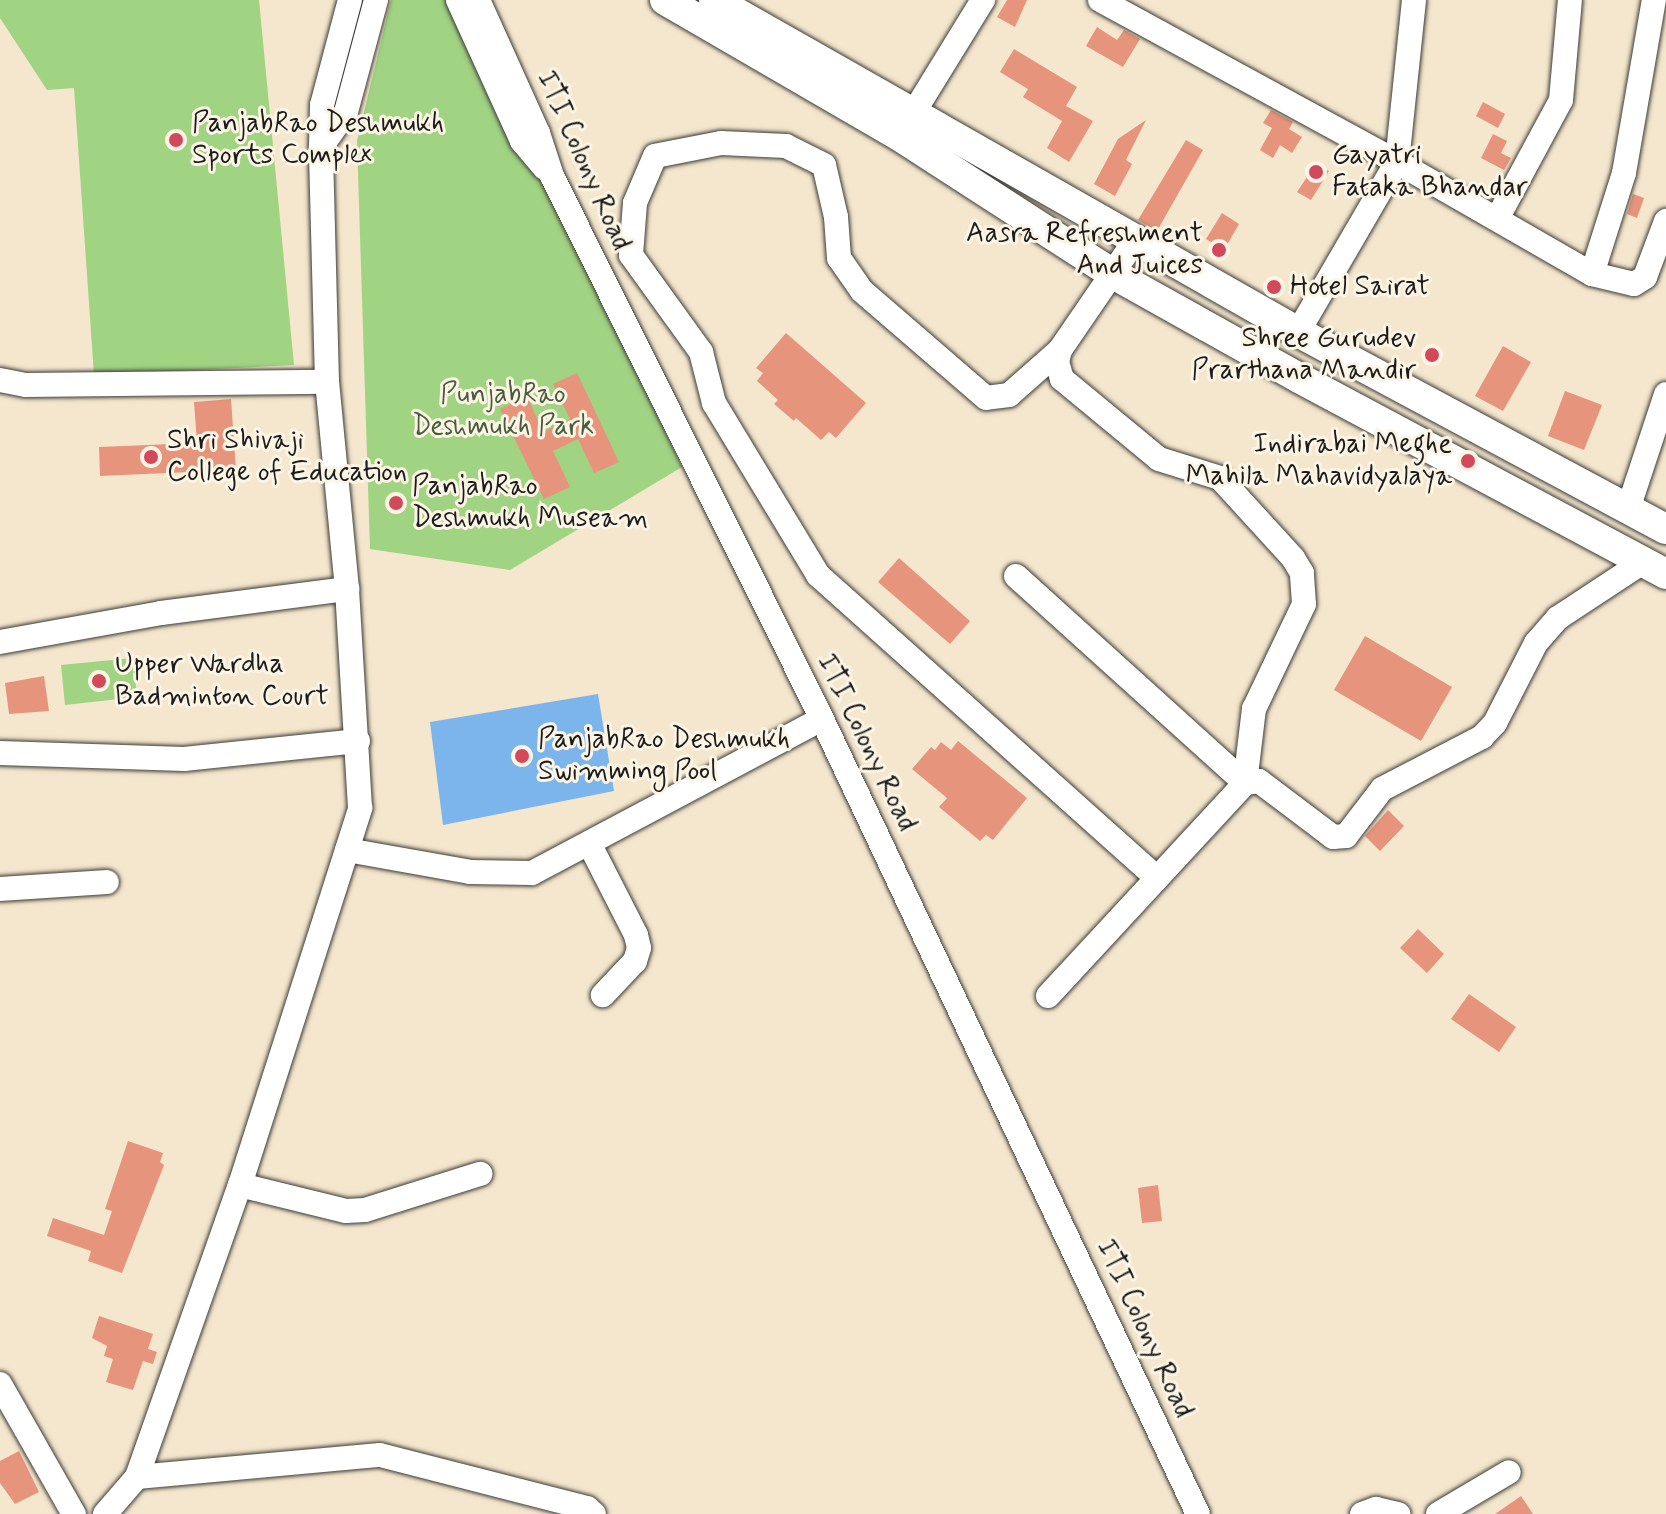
<!DOCTYPE html>
<style>
body{margin:0}
#map{position:relative;width:1666px;height:1514px;overflow:hidden;background:#f4e7cd;font-family:Mynerve,sans-serif}
div>[style]{position:absolute}
.green>*{inset:0;background:#a0d382}
.water>*{inset:0;background:#7cb4ec}
.building>*{inset:0;background:#e6947b}
.roads{filter:drop-shadow(0 0 2px #3c3a37) drop-shadow(0 0 2px #3c3a37)}
.minor>*{height:24px;margin:-12px;padding:0 12px;transform-origin:12px;border-radius:12px;background:#fff}
.major>*{height:30px;margin:-15px;padding:0 15px;transform-origin:15px;border-radius:15px;background:#fff}
.dots>*{width:22px;height:22px;translate:-50% -50%;box-sizing:border-box;border:4px solid #fcf5e5;border-radius:50%}
span{translate:-50% -50%;white-space:nowrap;text-align:center;line-height:1.15;-webkit-text-stroke:6px #fcf5e5;paint-order:stroke}
.poi-label{font-size:28px;color:#1c1c1c}
.left{translate:0 -50%;text-align:left}
.right{translate:-100% -50%;text-align:right}
.street-label{font-size:28px;color:#1c1c1c}
.park-label{font-size:28px;color:#4a5c40}
</style>
<div id="map">
<div class="green">
<div style="clip-path:polygon(0 0,259px 0,294px 365px,94px 375px,74px 88px,47px 90px,0 18px)"></div>
<div style="clip-path:polygon(391px 0,461px 0,682px 467px,510px 570px,370px 549px,357px 141px)"></div>
<div style="clip-path:polygon(133px 658px,137px 697px,65px 705px,61px 665px)"></div>
</div>
<div class="water">
<div style="clip-path:polygon(598px 694px,614px 791px,443px 825px,430px 722px)"></div>
</div>
<div class="building">
<div style="clip-path:polygon(1007px 0,1027px 0,1015px 27px,997px 17px)"></div>
<div style="clip-path:polygon(1097px 27px,1117px 40px,1124px 30px,1140px 39px,1123px 67px,1086px 46px)"></div>
<div style="clip-path:polygon(1014px 49px,1077px 87px,1066px 106px,1093px 121px,1069px 162px,1047px 148px,1062px 121px,1023px 97px,1028px 89px,1000px 72px)"></div>
<div style="clip-path:polygon(1483px 102px,1505px 114px,1498px 128px,1476px 116px)"></div>
<div style="clip-path:polygon(1271px 110px,1293px 122px,1289px 129px,1302px 137px,1292px 153px,1280px 145px,1273px 158px,1260px 150px,1272px 128px,1263px 123px)"></div>
<div style="clip-path:polygon(1146px 120px,1126px 160px,1132px 164px,1115px 196px,1094px 184px,1118px 139px)"></div>
<div style="clip-path:polygon(1493px 134px,1507px 141px,1501px 153px,1511px 158px,1504px 170px,1481px 158px)"></div>
<div style="clip-path:polygon(1186px 140px,1203px 150px,1157px 231px,1138px 220px)"></div>
<div style="clip-path:polygon(1315px 165px,1329px 171px,1311px 200px,1297px 192px)"></div>
<div style="clip-path:polygon(1633px 194px,1644px 198px,1637px 218px,1627px 214px)"></div>
<div style="clip-path:polygon(1222px 213px,1239px 224px,1224px 250px,1206px 239px)"></div>
<div style="clip-path:polygon(786px 333px,866px 403px,836px 438px,829px 432px,821px 440px,796px 418px,794px 421px,774px 404px,778px 400px,757px 381px,763px 373px,756px 368px)"></div>
<div style="clip-path:polygon(1503px 346px,1531px 362px,1503px 411px,1475px 396px)"></div>
<div style="clip-path:polygon(577px 373px,619px 462px,594px 473px,578px 439px,553px 451px,570px 487px,544px 499px,500px 409px,527px 396px,543px 432px,570px 419px,553px 384px)"></div>
<div style="clip-path:polygon(1565px 391px,1602px 405px,1584px 450px,1548px 436px)"></div>
<div style="clip-path:polygon(231px 399px,236px 470px,100px 476px,99px 447px,197px 443px,194px 402px)"></div>
<div style="clip-path:polygon(899px 558px,970px 621px,950px 644px,878px 582px)"></div>
<div style="clip-path:polygon(1365px 636px,1452px 687px,1421px 741px,1334px 690px)"></div>
<div style="clip-path:polygon(44px 676px,49px 711px,9px 714px,5px 683px)"></div>
<div style="clip-path:polygon(958px 741px,1027px 798px,993px 840px,986px 835px,980px 841px,939px 807px,947px 798px,912px 769px,931px 747px,935px 750px,941px 742px,951px 750px)"></div>
<div style="clip-path:polygon(1388px 810px,1404px 826px,1380px 851px,1365px 836px)"></div>
<div style="clip-path:polygon(1418px 929px,1444px 954px,1427px 973px,1400px 948px)"></div>
<div style="clip-path:polygon(1469px 994px,1516px 1027px,1499px 1052px,1451px 1019px)"></div>
<div style="clip-path:polygon(128px 1141px,163px 1153px,160px 1162px,164px 1165px,122px 1273px,88px 1261px,91px 1251px,47px 1236px,53px 1218px,104px 1235px,112px 1211px,105px 1209px)"></div>
<div style="clip-path:polygon(1158px 1185px,1162px 1221px,1142px 1223px,1138px 1188px)"></div>
<div style="clip-path:polygon(99px 1316px,153px 1334px,148px 1349px,157px 1352px,153px 1364px,143px 1361px,133px 1390px,106px 1382px,113px 1359px,104px 1356px,107px 1346px,92px 1338px)"></div>
<div style="clip-path:polygon(19px 1451px,39px 1492px,15px 1504px,0 1483px,0 1461px)"></div>
<div style="clip-path:polygon(1521px 1496px,1533px 1514px,1495px 1514px)"></div>
</div>
<div class="roads">
<div class="minor">
<div style="left:458px;top:0;width:155px;rotate:65.6deg"></div>
<div style="left:522px;top:141px;width:35px;rotate:50deg"></div>
<div style="left:478px;top:0;width:146px;rotate:65.7deg"></div>
<div style="left:538px;top:133px;width:45px;rotate:72deg"></div>
<div style="left:552px;top:176px;width:606px;rotate:63.56deg"></div>
<div style="left:822px;top:719px;width:879px;rotate:64.69deg"></div>
<div style="left:1100px;top:0;width:338px;rotate:28.6deg"></div>
<div style="left:1397px;top:162px;width:225px;rotate:29.9deg"></div>
<div style="left:1592px;top:274px;width:43px;rotate:13.4deg"></div>
<div style="left:1634px;top:284px;width:13px;rotate:-32deg"></div>
<div style="left:1645px;top:277px;width:60px;rotate:-69.4deg"></div>
<div style="left:914px;top:112px;width:132px;rotate:-58.4deg"></div>
<div style="left:321px;top:147px;width:43px;rotate:-54.5deg"></div>
<div style="left:346px;top:112px;width:116px;rotate:-75deg"></div>
<div style="left:1497px;top:219px;width:135px;rotate:-61.7deg"></div>
<div style="left:1561px;top:100px;width:100px;rotate:-84.9deg"></div>
<div style="left:1136px;top:239px;width:135px;rotate:124.4deg"></div>
<div style="left:1060px;top:350px;width:68px;rotate:138.6deg"></div>
<div style="left:1009px;top:395px;width:23px;rotate:173deg"></div>
<div style="left:986px;top:398px;width:164px;rotate:-139.2deg"></div>
<div style="left:862px;top:291px;width:40px;rotate:-124.9deg"></div>
<div style="left:839px;top:258px;width:41px;rotate:-94.2deg"></div>
<div style="left:836px;top:217px;width:53px;rotate:-103deg"></div>
<div style="left:824px;top:165px;width:42px;rotate:-153.4deg"></div>
<div style="left:786px;top:146px;width:65px;rotate:-177.4deg"></div>
<div style="left:721px;top:143px;width:67px;rotate:168.9deg"></div>
<div style="left:655px;top:156px;width:51px;rotate:113.1deg"></div>
<div style="left:635px;top:203px;width:52px;rotate:94.4deg"></div>
<div style="left:631px;top:255px;width:120px;rotate:54.2deg"></div>
<div style="left:701px;top:352px;width:53px;rotate:75.7deg"></div>
<div style="left:714px;top:403px;width:201px;rotate:58.8deg"></div>
<div style="left:818px;top:575px;width:455px;rotate:41.8deg"></div>
<div style="left:1592px;top:274px;width:106px;rotate:-72.4deg"></div>
<div style="left:1624px;top:173px;width:176px;rotate:-80.2deg"></div>
<div style="left:1298px;top:332px;width:197px;rotate:-59.8deg"></div>
<div style="left:1397px;top:162px;width:163px;rotate:-84deg"></div>
<div style="left:0;top:380px;width:26px;rotate:11deg"></div>
<div style="left:26px;top:385px;width:301px;rotate:-0.6deg"></div>
<div style="left:1628px;top:509px;width:121px;rotate:-71.7deg"></div>
<div style="left:1016px;top:576px;width:309px;rotate:42.1deg"></div>
<div style="left:1245px;top:783px;width:75px;rotate:-83.1deg"></div>
<div style="left:1254px;top:709px;width:116px;rotate:-64.5deg"></div>
<div style="left:1304px;top:604px;width:31px;rotate:-94deg"></div>
<div style="left:1302px;top:573px;width:17px;rotate:-121deg"></div>
<div style="left:1293px;top:558px;width:108px;rotate:-132.4deg"></div>
<div style="left:1220px;top:478px;width:64px;rotate:-162.7deg"></div>
<div style="left:1159px;top:459px;width:126px;rotate:-140.5deg"></div>
<div style="left:1062px;top:379px;width:18px;rotate:-106deg"></div>
<div style="left:1057px;top:362px;width:12px;rotate:-76deg"></div>
<div style="left:0;top:642px;width:164px;rotate:-10.2deg"></div>
<div style="left:161px;top:613px;width:188px;rotate:-7.4deg"></div>
<div style="left:0;top:753px;width:184px;rotate:1.9deg"></div>
<div style="left:184px;top:759px;width:175px;rotate:-5.9deg"></div>
<div style="left:589px;top:843px;width:103px;rotate:62.9deg"></div>
<div style="left:636px;top:935px;width:13px;rotate:77deg"></div>
<div style="left:639px;top:948px;width:14px;rotate:107deg"></div>
<div style="left:635px;top:961px;width:47px;rotate:133.3deg"></div>
<div style="left:347px;top:850px;width:125px;rotate:10.1deg"></div>
<div style="left:470px;top:872px;width:62px;rotate:0.9deg"></div>
<div style="left:532px;top:873px;width:328px;rotate:-28deg"></div>
<div style="left:0;top:889px;width:107px;rotate:-3.7deg"></div>
<div style="left:1048px;top:996px;width:290px;rotate:-47.2deg"></div>
<div style="left:1245px;top:783px;width:14px;rotate:-8deg"></div>
<div style="left:1259px;top:781px;width:93px;rotate:37.1deg"></div>
<div style="left:1333px;top:837px;width:13px;rotate:-4deg"></div>
<div style="left:1346px;top:836px;width:59px;rotate:-52.5deg"></div>
<div style="left:1382px;top:789px;width:113px;rotate:-27.5deg"></div>
<div style="left:1482px;top:737px;width:19px;rotate:-47deg"></div>
<div style="left:1495px;top:723px;width:90px;rotate:-62.9deg"></div>
<div style="left:1536px;top:643px;width:33px;rotate:-49deg"></div>
<div style="left:1558px;top:618px;width:102px;rotate:-33.4deg"></div>
<div style="left:240px;top:1185px;width:109px;rotate:13.8deg"></div>
<div style="left:346px;top:1211px;width:19px;rotate:-3deg"></div>
<div style="left:365px;top:1210px;width:121px;rotate:-17.4deg"></div>
<div style="left:0;top:1384px;width:150px;rotate:60.4deg"></div>
<div style="left:137px;top:1477px;width:244px;rotate:-5.2deg"></div>
<div style="left:380px;top:1455px;width:214px;rotate:14.4deg"></div>
<div style="left:587px;top:1508px;width:9px;rotate:41deg"></div>
<div style="left:105px;top:1514px;width:49px;rotate:-49.1deg"></div>
<div style="left:137px;top:1477px;width:310px;rotate:-70.6deg"></div>
<div style="left:240px;top:1185px;width:396px;rotate:-72.3deg"></div>
<div style="left:360px;top:808px;width:219px;rotate:-93.4deg"></div>
<div style="left:347px;top:589px;width:208px;rotate:-95.5deg"></div>
<div style="left:327px;top:382px;width:235px;rotate:-91.5deg"></div>
<div style="left:321px;top:147px;width:42px;rotate:-88.6deg"></div>
<div style="left:322px;top:105px;width:109px;rotate:-75.1deg"></div>
<div style="left:1362px;top:1514px;width:15px;rotate:-20deg"></div>
<div style="left:1376px;top:1509px;width:23px;rotate:13deg"></div>
<div style="left:1438px;top:1514px;width:82px;rotate:-30.6deg"></div>
</div>
<div class="major">
<div style="left:665px;top:0;width:269px;rotate:30.1deg"></div>
<div style="left:898px;top:135px;width:256px;rotate:32.9deg"></div>
<div style="left:1113px;top:274px;width:213px;rotate:29.2deg"></div>
<div style="left:1299px;top:378px;width:416px;rotate:28.1deg"></div>
<div style="left:714px;top:0;width:672px;rotate:29.62deg"></div>
<div style="left:1298px;top:332px;width:417px;rotate:28.2deg"></div>
</div>
</div>
<div class="dots">
<div style="left:176px;top:140px;background:#d1495b"></div>
<div style="left:1316px;top:172px;background:#d1495b"></div>
<div style="left:1219px;top:250px;background:#d1495b"></div>
<div style="left:1274px;top:287px;background:#d1495b"></div>
<div style="left:1432px;top:355px;background:#d1495b"></div>
<div style="left:151px;top:457px;background:#d1495b"></div>
<div style="left:1468px;top:461px;background:#d1495b"></div>
<div style="left:396px;top:503px;background:#d1495b"></div>
<div style="left:99px;top:681px;background:#d1495b"></div>
<div style="left:522px;top:756px;background:#d1495b"></div>
</div>
<div class="poi-label">
<span class="left" style="left:192px;top:140px">PanjabRao Deshmukh<br>Sports Complex</span>
<span class="left" style="left:1332px;top:172px">Gayatri<br>Fataka Bhandar</span>
<span class="right" style="left:1203px;top:250px">Aasra Refreshment<br>And Juices</span>
<span class="left" style="left:1290px;top:287px">Hotel Sairat</span>
<span class="right" style="left:1416px;top:355px">Shree Gurudev<br>Prarthana Mandir</span>
<span class="left" style="left:167px;top:457px">Shri Shivaji<br>College of Education</span>
<span class="right" style="left:1452px;top:461px">Indirabai Meghe<br>Mahila Mahavidyalaya</span>
<span class="left" style="left:412px;top:503px">PanjabRao<br>Deshmukh Museam</span>
<span class="left" style="left:115px;top:681px">Upper Wardha<br>Badminton Court</span>
<span class="left" style="left:538px;top:756px">PanjabRao Deshmukh<br>Swimming Pool</span>
</div>
<div class="street-label">
<span style="left:583px;top:161px;rotate:66deg">ITI Colony Road</span>
<span style="left:866px;top:743px;rotate:64deg">ITI Colony Road</span>
<span style="left:1144px;top:1329px;rotate:65deg">ITI Colony Road</span>
</div>
<div class="park-label">
<span style="left:503px;top:411px">PunjabRao<br>Deshmukh Park</span>
</div>
</div>
